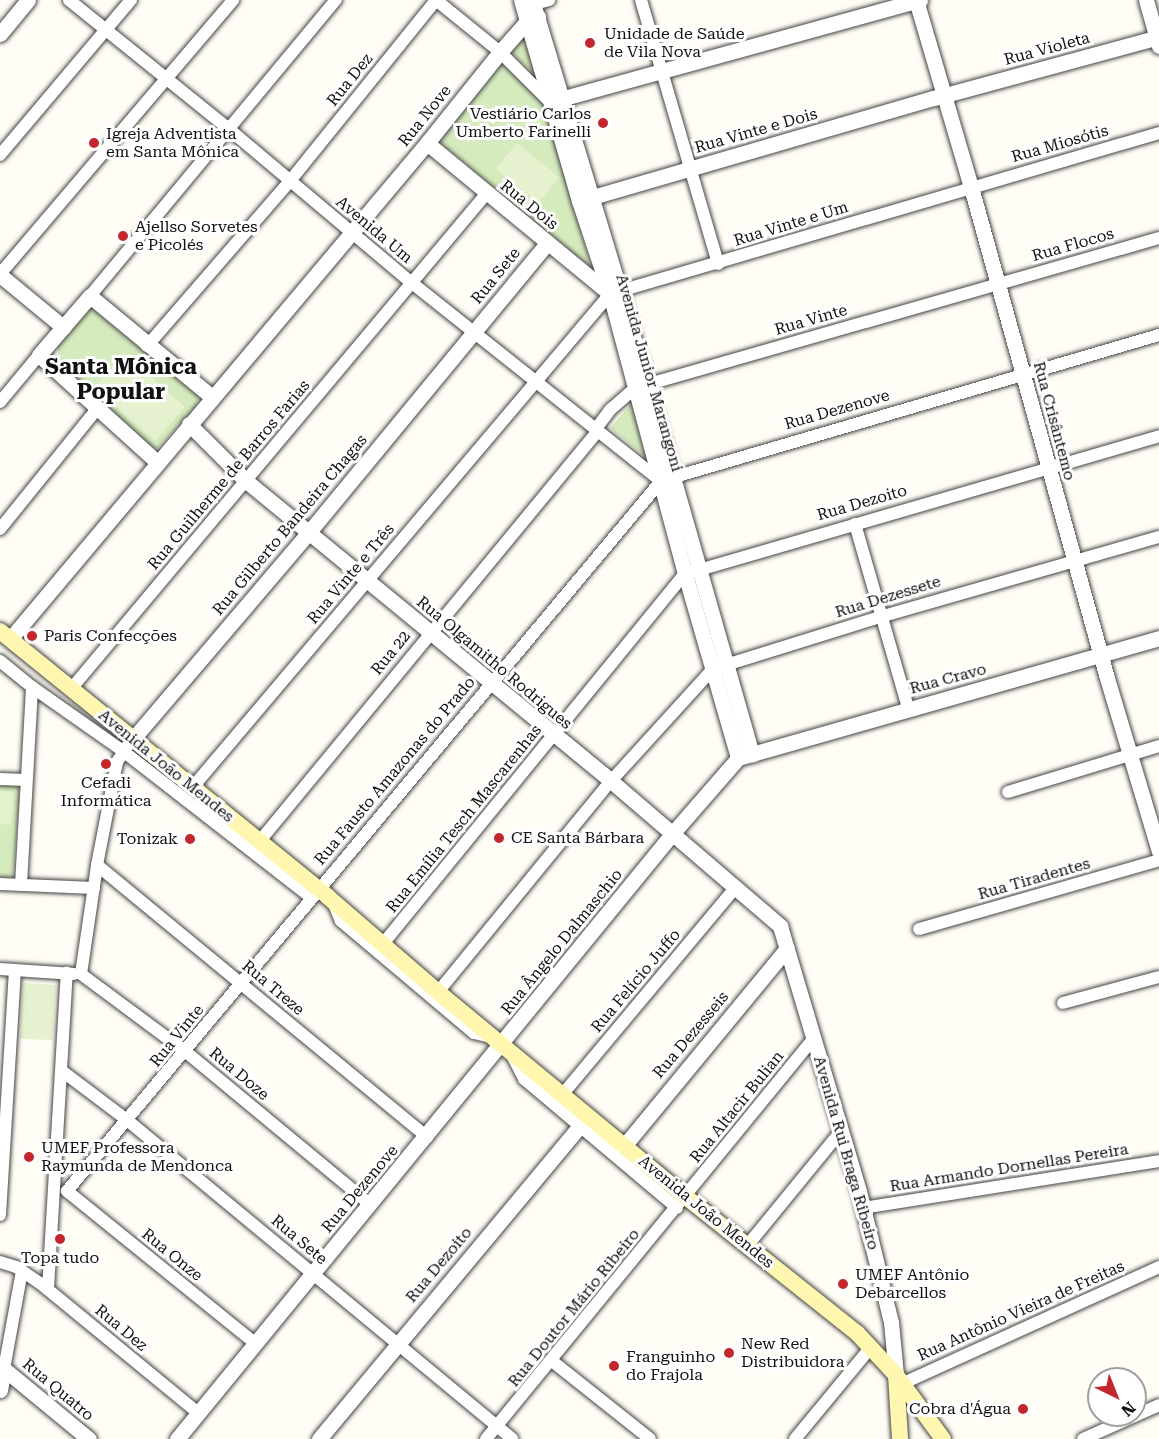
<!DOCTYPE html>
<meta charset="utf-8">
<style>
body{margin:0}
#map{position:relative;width:1159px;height:1439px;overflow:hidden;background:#fffdf5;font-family:"Roboto Serif",serif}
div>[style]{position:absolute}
.green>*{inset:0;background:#d5ebbd}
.pitch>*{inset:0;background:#e6f2cf}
.roads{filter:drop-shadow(0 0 2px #444) drop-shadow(0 0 2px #444)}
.minor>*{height:12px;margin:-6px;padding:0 6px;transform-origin:6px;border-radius:6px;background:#fff}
.tertiary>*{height:15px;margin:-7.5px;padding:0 7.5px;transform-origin:7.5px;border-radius:7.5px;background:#fff}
.secondary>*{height:16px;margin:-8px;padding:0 8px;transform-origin:8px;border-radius:8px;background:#fff6b0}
.dots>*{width:16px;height:16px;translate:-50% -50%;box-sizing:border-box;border:3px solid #fff;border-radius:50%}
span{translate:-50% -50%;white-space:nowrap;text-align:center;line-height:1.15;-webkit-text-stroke:6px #fff;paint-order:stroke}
.poi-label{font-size:16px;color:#111}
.left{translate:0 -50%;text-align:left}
.right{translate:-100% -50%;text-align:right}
.street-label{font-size:16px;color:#111}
.district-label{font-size:22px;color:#111;font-weight:700}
.north{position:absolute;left:1087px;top:1367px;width:60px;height:60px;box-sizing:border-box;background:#fff;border:2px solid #a0a0a0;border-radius:50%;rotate:137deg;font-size:16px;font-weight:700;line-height:24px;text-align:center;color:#111}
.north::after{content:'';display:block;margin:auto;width:21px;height:27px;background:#c4262e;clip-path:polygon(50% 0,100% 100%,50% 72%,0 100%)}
</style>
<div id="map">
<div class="green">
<div style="clip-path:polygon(525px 35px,535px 73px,533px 73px,511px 52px)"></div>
<div style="clip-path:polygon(501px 63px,543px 102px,549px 114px,591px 268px,439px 142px,439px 137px)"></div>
<div style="clip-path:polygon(88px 309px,96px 309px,199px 394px,197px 405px,158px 448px,152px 448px,62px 368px,58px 358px,58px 343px)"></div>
<div style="clip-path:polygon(634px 401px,648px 459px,610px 428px)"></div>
<div style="clip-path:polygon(0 783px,20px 786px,13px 878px,0 877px)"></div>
</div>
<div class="pitch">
<div style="clip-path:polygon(517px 143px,559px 177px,538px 203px,496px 169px)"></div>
<div style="clip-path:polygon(124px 353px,185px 407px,155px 441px,94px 388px)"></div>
<div style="clip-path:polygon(0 791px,14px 792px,11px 825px,0 824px)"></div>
<div style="clip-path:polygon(23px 983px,56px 985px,53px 1040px,20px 1039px)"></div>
</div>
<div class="roads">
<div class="minor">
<div style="left:69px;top:0;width:207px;rotate:38.9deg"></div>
<div style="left:230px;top:130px;width:238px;rotate:40.1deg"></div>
<div style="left:412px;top:283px;width:318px;rotate:38.5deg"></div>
<div style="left:436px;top:0;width:82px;rotate:39.1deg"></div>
<div style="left:500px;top:52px;width:69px;rotate:45deg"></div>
<div style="left:641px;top:0;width:275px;rotate:73.7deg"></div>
<div style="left:527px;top:6px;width:23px;rotate:-15deg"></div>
<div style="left:0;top:155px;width:203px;rotate:-49.8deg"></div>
<div style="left:0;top:274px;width:360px;rotate:-49.6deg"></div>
<div style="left:620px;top:291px;width:562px;rotate:-16.34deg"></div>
<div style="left:90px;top:296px;width:385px;rotate:-50.3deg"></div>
<div style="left:147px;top:346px;width:218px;rotate:-49.1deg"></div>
<div style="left:290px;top:181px;width:233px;rotate:-51.1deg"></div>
<div style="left:0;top:402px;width:61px;rotate:-50.3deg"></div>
<div style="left:595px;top:430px;width:26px;rotate:-53deg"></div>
<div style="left:611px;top:409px;width:32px;rotate:-41deg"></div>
<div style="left:635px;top:388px;width:545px;rotate:-15.97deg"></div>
<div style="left:855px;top:524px;width:191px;rotate:73.9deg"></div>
<div style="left:0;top:529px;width:154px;rotate:-51.1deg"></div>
<div style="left:0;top:661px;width:41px;rotate:39.1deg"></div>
<div style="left:32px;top:687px;width:111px;rotate:35.1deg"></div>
<div style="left:123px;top:751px;width:239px;rotate:37.9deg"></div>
<div style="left:71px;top:689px;width:646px;rotate:-50.02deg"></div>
<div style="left:0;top:779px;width:26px;rotate:2deg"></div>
<div style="left:192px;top:788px;width:647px;rotate:-49.76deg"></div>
<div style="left:1008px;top:792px;width:158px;rotate:-16.9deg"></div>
<div style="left:259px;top:842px;width:531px;rotate:-50.5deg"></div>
<div style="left:97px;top:865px;width:428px;rotate:39.5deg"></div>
<div style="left:0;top:884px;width:94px;rotate:2.4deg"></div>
<div style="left:21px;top:885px;width:198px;rotate:-86.8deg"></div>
<div style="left:334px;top:904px;width:18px;rotate:68deg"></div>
<div style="left:341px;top:921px;width:174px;rotate:40.1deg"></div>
<div style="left:474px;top:1033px;width:17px;rotate:13deg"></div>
<div style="left:919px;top:929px;width:250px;rotate:-16deg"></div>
<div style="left:382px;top:945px;width:479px;rotate:-50.8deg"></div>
<div style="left:685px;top:574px;width:494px;rotate:-16.2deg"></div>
<div style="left:0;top:969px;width:74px;rotate:3.9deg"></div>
<div style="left:81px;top:974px;width:131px;rotate:36.6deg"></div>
<div style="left:186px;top:1052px;width:240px;rotate:39.6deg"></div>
<div style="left:81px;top:974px;width:110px;rotate:-81.6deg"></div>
<div style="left:97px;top:865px;width:105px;rotate:-79deg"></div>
<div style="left:117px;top:762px;width:20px;rotate:-57deg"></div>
<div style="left:438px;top:992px;width:273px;rotate:-50.7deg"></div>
<div style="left:611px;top:781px;width:151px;rotate:-47.7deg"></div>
<div style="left:713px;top:669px;width:178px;rotate:-17.3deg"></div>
<div style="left:883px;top:616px;width:287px;rotate:-16deg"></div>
<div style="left:1063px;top:1003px;width:99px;rotate:-15.2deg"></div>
<div style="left:513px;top:1057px;width:25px;rotate:63deg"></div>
<div style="left:524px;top:1079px;width:200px;rotate:40.1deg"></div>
<div style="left:62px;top:1071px;width:81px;rotate:37deg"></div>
<div style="left:127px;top:1120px;width:500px;rotate:39.6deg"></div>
<div style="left:562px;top:1095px;width:270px;rotate:-50.1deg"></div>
<div style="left:67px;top:1191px;width:926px;rotate:-50.08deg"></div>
<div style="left:661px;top:481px;width:519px;rotate:-16.34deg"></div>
<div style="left:67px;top:1191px;width:243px;rotate:39deg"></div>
<div style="left:863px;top:1208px;width:300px;rotate:-9deg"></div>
<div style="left:0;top:1215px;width:245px;rotate:-86.5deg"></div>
<div style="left:747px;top:1246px;width:150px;rotate:-50.7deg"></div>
<div style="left:0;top:1262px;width:17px;rotate:17deg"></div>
<div style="left:16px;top:1267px;width:29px;rotate:34deg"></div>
<div style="left:40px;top:1283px;width:205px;rotate:39.4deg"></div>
<div style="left:48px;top:1289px;width:317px;rotate:-86.6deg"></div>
<div style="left:552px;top:1361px;width:125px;rotate:38.5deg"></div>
<div style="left:4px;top:1369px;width:100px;rotate:-79.6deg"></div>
<div style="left:897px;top:1386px;width:288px;rotate:-24.4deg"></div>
<div style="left:486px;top:1439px;width:518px;rotate:-50.72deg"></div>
<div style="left:795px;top:1439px;width:119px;rotate:-50.4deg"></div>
<div style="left:1083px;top:1439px;width:83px;rotate:-24.1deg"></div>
</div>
<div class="tertiary">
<div style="left:521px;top:0;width:209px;rotate:73.9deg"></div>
<div style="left:579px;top:201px;width:98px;rotate:71.6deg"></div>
<div style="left:610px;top:294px;width:290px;rotate:75deg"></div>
<div style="left:685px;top:574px;width:191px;rotate:73.9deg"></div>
<div style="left:532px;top:0;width:304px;rotate:73.2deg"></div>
<div style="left:620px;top:291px;width:482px;rotate:74.1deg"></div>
<div style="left:916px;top:0;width:195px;rotate:73.6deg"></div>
<div style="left:971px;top:187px;width:509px;rotate:74.52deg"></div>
<div style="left:1107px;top:678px;width:181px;rotate:73.3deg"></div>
<div style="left:1146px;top:0;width:48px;rotate:74.2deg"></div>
<div style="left:0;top:34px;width:44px;rotate:-50.5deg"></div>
<div style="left:553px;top:101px;width:381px;rotate:-15.4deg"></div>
<div style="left:427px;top:143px;width:237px;rotate:39.5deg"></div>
<div style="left:582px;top:200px;width:366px;rotate:-16.2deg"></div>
<div style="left:934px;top:98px;width:233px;rotate:-15.2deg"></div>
<div style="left:0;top:275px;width:82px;rotate:39.5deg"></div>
<div style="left:189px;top:424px;width:79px;rotate:45deg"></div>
<div style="left:245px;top:480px;width:474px;rotate:39.4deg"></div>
<div style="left:611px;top:781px;width:223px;rotate:40.6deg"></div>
<div style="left:780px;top:926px;width:277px;rotate:73.4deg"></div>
<div style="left:859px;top:1191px;width:135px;rotate:76.3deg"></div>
<div style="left:891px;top:1322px;width:53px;rotate:84.6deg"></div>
<div style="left:157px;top:462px;width:159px;rotate:-137.8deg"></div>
<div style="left:39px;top:355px;width:78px;rotate:-49.2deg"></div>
<div style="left:90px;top:296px;width:158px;rotate:39.6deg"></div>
<div style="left:10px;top:639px;width:648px;rotate:-49.95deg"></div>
<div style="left:427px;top:143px;width:117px;rotate:-51.3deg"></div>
<div style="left:500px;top:52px;width:41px;rotate:-48.9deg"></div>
<div style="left:527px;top:21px;width:12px;rotate:-20deg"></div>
<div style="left:132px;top:740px;width:273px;rotate:-49.6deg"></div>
<div style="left:309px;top:532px;width:374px;rotate:-50.5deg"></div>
<div style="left:624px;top:1146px;width:256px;rotate:-50.5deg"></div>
<div style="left:0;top:1390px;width:21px;rotate:-79deg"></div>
<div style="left:4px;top:1369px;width:110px;rotate:39.5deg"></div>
<div style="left:177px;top:1439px;width:782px;rotate:-50.71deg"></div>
<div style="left:672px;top:834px;width:101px;rotate:-49deg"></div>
<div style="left:738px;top:758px;width:438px;rotate:-15.9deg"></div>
<div style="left:319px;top:1439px;width:420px;rotate:-50.2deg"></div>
</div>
<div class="secondary">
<div style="left:0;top:631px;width:422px;rotate:39deg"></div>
<div style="left:328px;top:897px;width:145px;rotate:40.8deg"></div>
<div style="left:438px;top:992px;width:322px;rotate:39.6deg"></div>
<div style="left:686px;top:1197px;width:218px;rotate:38.5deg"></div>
<div style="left:857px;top:1333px;width:57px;rotate:47.1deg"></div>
<div style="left:896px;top:1375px;width:79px;rotate:53.7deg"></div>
<div style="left:896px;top:1375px;width:64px;rotate:86.4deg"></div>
</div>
</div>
<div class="dots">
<div style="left:590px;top:43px;background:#c4262e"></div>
<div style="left:603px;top:123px;background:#c4262e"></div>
<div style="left:94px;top:143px;background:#c4262e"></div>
<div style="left:123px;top:236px;background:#c4262e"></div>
<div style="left:32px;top:636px;background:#c4262e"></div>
<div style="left:106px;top:764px;background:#c4262e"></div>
<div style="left:499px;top:838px;background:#c4262e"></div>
<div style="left:190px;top:839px;background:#c4262e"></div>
<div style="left:29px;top:1157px;background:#c4262e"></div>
<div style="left:60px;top:1239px;background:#c4262e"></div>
<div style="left:843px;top:1284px;background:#c4262e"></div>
<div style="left:729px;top:1353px;background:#c4262e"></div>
<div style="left:614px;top:1366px;background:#c4262e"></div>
<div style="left:1023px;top:1409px;background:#c4262e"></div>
</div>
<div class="poi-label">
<span class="left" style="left:604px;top:43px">Unidade de Saúde<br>de Vila Nova</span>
<span class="right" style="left:591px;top:123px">Vestiário Carlos<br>Umberto Farinelli</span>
<span class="left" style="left:106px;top:143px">Igreja Adventista<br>em Santa Mônica</span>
<span class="left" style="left:135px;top:236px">Ajellso Sorvetes<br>e Picolés</span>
<span class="left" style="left:44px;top:636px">Paris Confecções</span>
<span style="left:106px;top:792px">Cefadi<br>Informática</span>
<span class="left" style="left:511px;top:838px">CE Santa Bárbara</span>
<span class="right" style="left:178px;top:839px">Tonizak</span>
<span class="left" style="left:41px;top:1157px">UMEF Professora<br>Raymunda de Mendonca</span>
<span style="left:60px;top:1258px">Topa tudo</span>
<span class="left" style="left:855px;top:1284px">UMEF Antônio<br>Debarcellos</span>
<span class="left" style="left:741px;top:1353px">New Red<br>Distribuidora</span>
<span class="left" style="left:626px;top:1366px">Franguinho<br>do Frajola</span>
<span class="right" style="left:1011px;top:1409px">Cobra d'Água</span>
</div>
<div class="street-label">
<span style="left:1047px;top:49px;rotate:-15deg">Rua Violeta</span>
<span style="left:350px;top:80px;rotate:-51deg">Rua Dez</span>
<span style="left:425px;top:116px;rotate:-51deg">Rua Nove</span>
<span style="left:756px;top:131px;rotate:-16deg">Rua Vinte e Dois</span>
<span style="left:1060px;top:144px;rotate:-16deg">Rua Miosótis</span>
<span style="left:529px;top:205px;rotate:39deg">Rua Dois</span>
<span style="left:791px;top:224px;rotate:-17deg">Rua Vinte e Um</span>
<span style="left:374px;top:230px;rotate:40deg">Avenida Um</span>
<span style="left:1073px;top:245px;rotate:-16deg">Rua Flocos</span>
<span style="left:496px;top:276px;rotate:-51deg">Rua Sete</span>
<span style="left:811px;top:320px;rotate:-16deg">Rua Vinte</span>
<span style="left:649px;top:373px;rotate:74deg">Avenida Junior Marangoni</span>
<span style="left:837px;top:410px;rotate:-16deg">Rua Dezenove</span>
<span style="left:1054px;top:421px;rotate:75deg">Rua Crisântemo</span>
<span style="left:229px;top:475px;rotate:-50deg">Rua Guilherme de Barros Farias</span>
<span style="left:862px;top:503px;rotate:-16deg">Rua Dezoito</span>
<span style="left:290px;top:525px;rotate:-50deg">Rua Gilberto Bandeira Chagas</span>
<span style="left:351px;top:574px;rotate:-50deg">Rua Vinte e Três</span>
<span style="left:888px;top:597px;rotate:-17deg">Rua Dezessete</span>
<span style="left:391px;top:653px;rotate:-51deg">Rua 22</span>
<span style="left:494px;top:663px;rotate:40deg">Rua Olgamitho Rodrigues</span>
<span style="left:948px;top:679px;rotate:-15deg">Rua Cravo</span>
<span style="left:166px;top:766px;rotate:39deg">Avenida João Mendes</span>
<span style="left:395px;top:771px;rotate:-50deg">Rua Fausto Amazonas do Prado</span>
<span style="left:464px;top:819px;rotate:-51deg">Rua Emília Tesch Mascarenhas</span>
<span style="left:1034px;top:879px;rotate:-16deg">Rua Tiradentes</span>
<span style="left:562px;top:942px;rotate:-51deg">Rua Ângelo Dalmaschio</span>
<span style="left:636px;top:981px;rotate:-50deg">Rua Felício Juffo</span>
<span style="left:273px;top:988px;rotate:40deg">Rua Treze</span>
<span style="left:691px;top:1035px;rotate:-50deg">Rua Dezesseis</span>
<span style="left:177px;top:1036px;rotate:-51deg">Rua Vinte</span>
<span style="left:239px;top:1074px;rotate:40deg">Rua Doze</span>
<span style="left:737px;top:1107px;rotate:-51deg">Rua Altacir Bulian</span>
<span style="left:846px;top:1153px;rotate:74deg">Avenida Rui Braga Ribeiro</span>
<span style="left:1009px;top:1168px;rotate:-9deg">Rua Armando Dornellas Pereira</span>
<span style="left:360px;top:1189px;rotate:-50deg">Rua Dezenove</span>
<span style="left:706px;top:1212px;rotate:39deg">Avenida João Mendes</span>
<span style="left:299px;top:1240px;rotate:40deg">Rua Sete</span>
<span style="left:172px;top:1255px;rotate:39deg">Rua Onze</span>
<span style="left:439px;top:1265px;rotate:-50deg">Rua Dezoito</span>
<span style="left:574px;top:1308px;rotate:-51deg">Rua Doutor Mário Ribeiro</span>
<span style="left:1021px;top:1311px;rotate:-24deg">Rua Antônio Vieira de Freitas</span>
<span style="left:121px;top:1328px;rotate:40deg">Rua Dez</span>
<span style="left:58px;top:1390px;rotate:40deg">Rua Quatro</span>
</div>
<div class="district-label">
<span style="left:121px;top:379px">Santa Mônica<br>Popular</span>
</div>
<div class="north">N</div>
</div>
